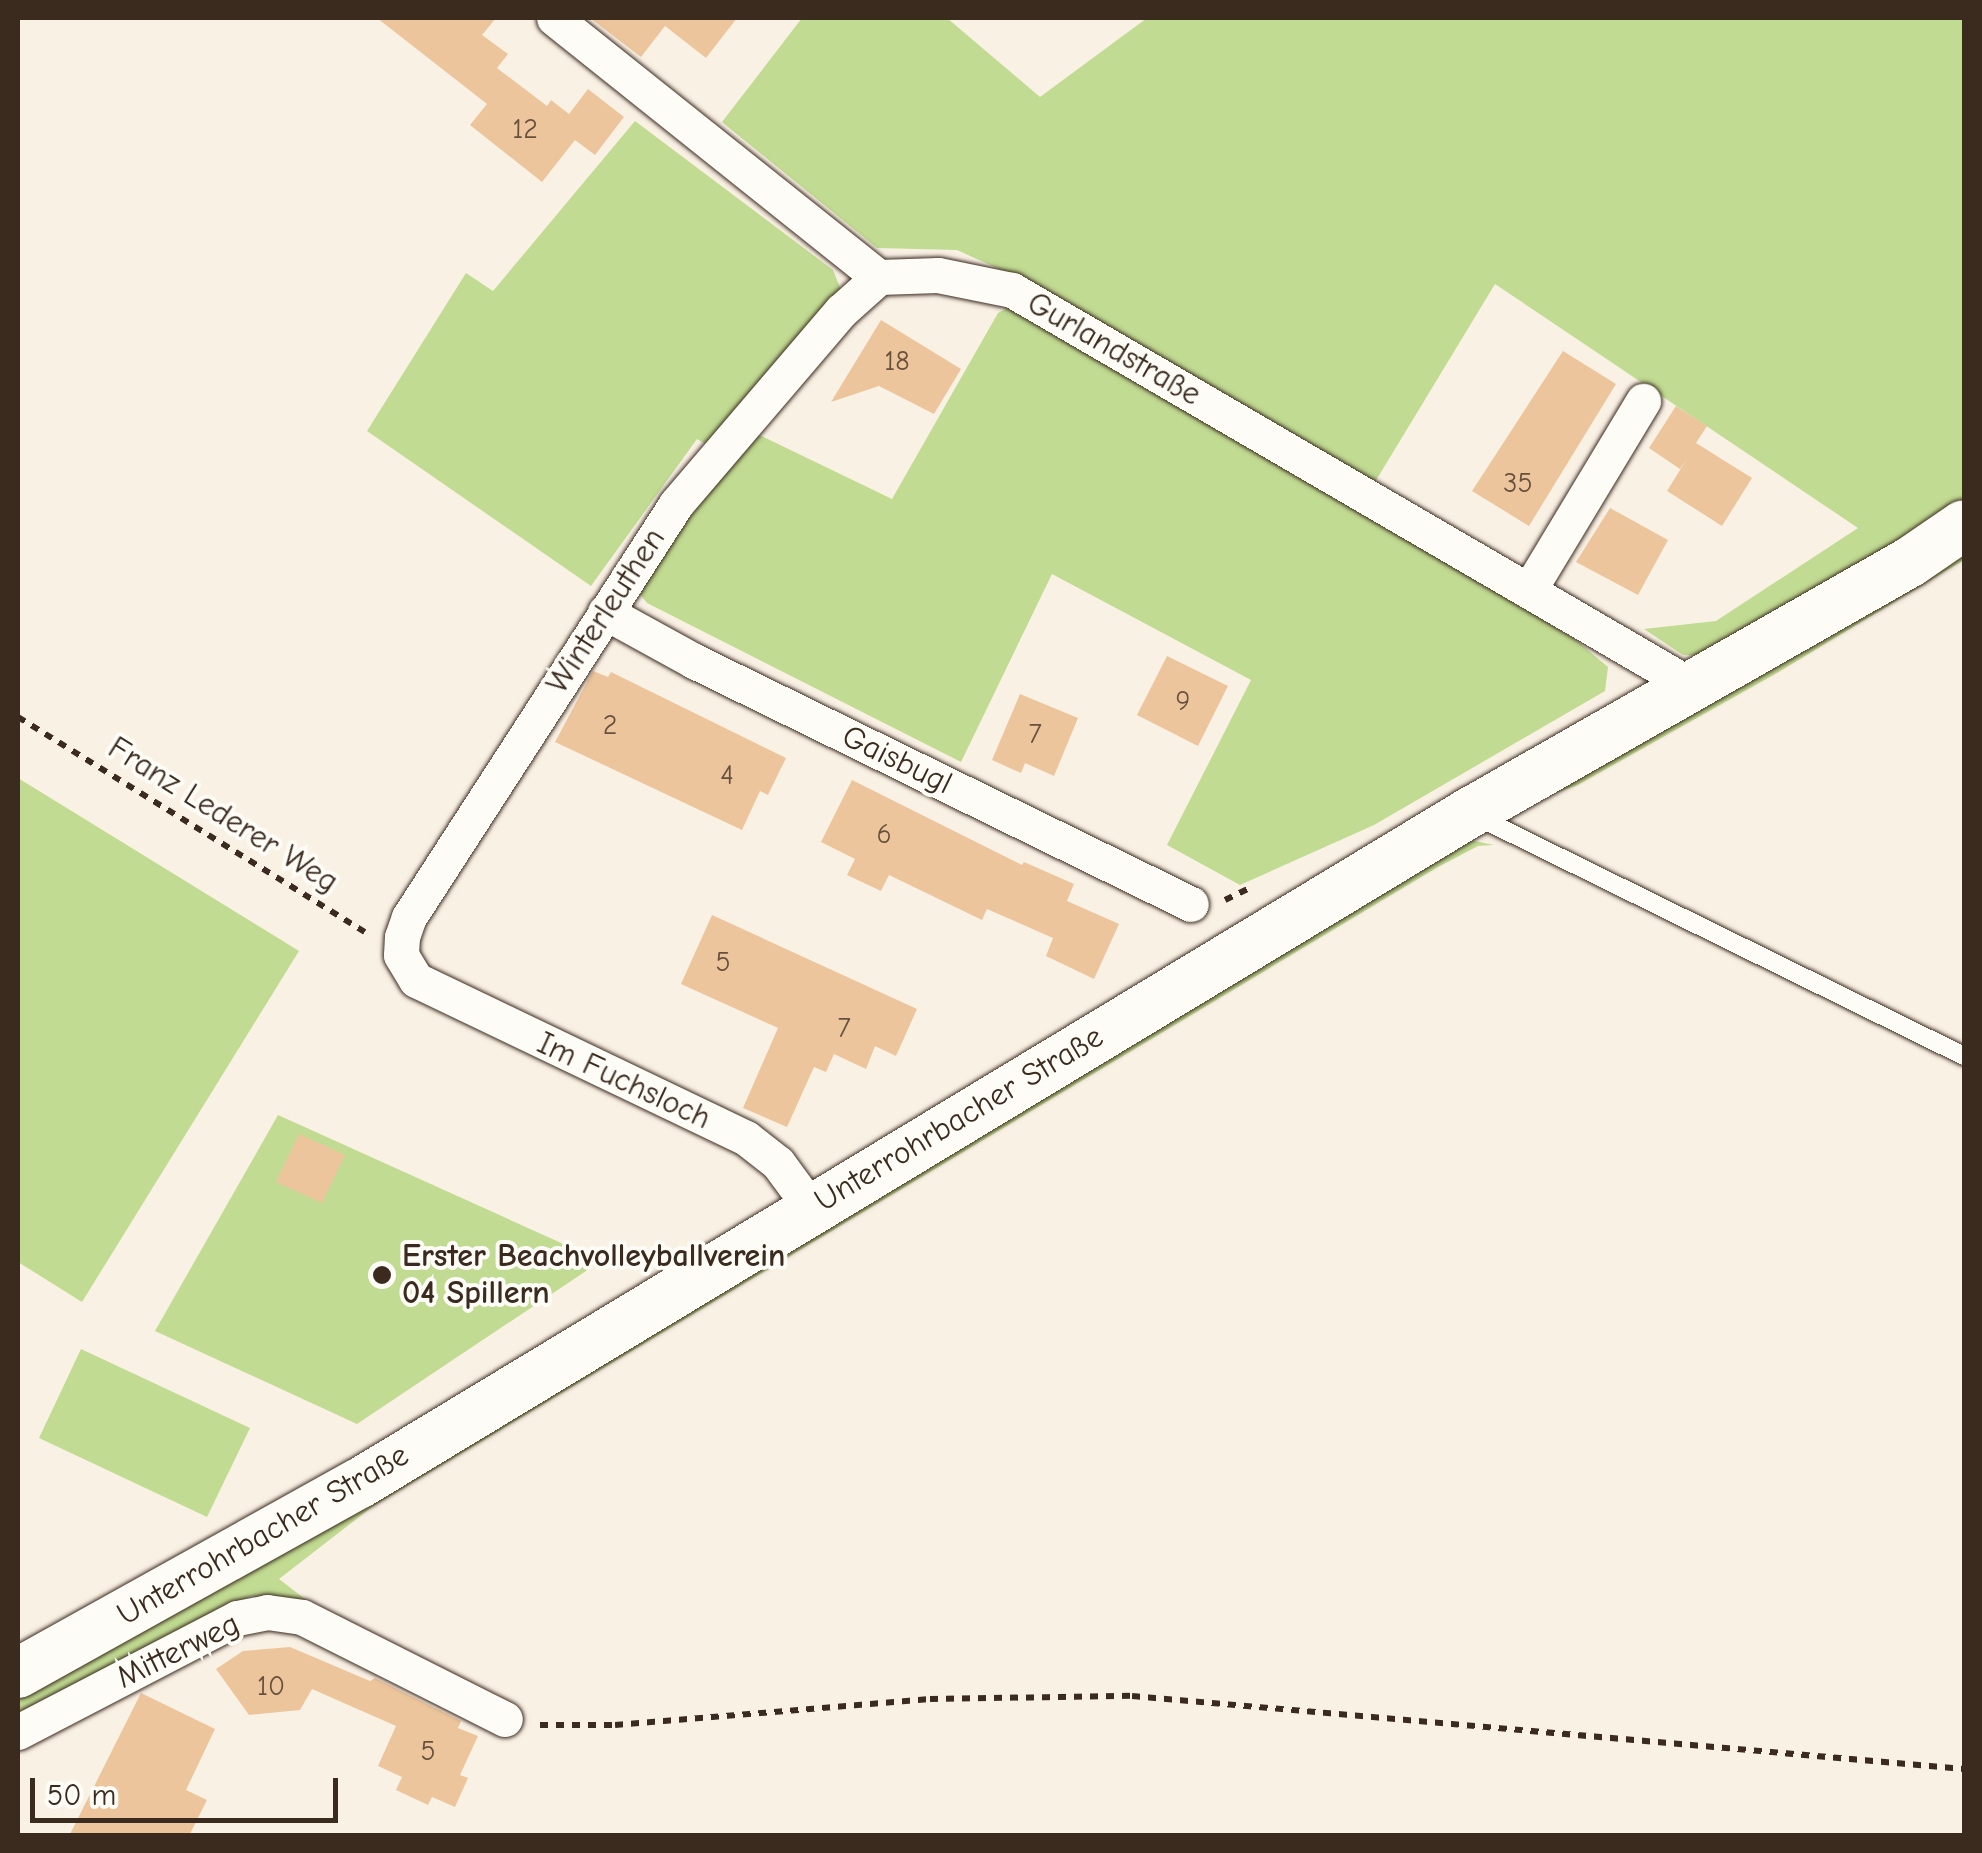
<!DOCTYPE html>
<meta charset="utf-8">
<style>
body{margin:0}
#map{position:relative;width:1982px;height:1853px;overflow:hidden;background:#faf1e5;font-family:"Comic Neue",sans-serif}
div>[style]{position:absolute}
.green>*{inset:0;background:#c1db92}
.building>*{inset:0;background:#ecc59c}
.path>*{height:6px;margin-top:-3px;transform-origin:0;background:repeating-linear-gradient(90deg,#3b2a1e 0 8px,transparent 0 16px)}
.roads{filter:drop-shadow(0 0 2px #3b2a1e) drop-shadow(0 0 2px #3b2a1e)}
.service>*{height:18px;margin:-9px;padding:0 9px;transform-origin:9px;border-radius:9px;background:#fdfcf7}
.minor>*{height:35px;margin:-17.5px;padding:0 17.5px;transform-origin:17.5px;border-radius:17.5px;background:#fdfcf7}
.secondary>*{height:50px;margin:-25px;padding:0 25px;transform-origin:25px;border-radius:25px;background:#fdfcf7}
.dots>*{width:28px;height:28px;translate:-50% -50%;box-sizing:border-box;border:5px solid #fdfcf7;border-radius:50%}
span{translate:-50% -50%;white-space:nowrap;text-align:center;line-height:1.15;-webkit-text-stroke:8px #fdfcf7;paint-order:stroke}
.number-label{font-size:28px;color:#67513e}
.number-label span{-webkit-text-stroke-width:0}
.street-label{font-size:32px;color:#3b2a1e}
.poi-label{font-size:32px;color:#3b2a1e;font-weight:700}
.left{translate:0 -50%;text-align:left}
.frame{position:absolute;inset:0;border:20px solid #3b2a1e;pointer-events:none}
.scale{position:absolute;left:30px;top:1778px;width:308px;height:45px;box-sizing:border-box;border:5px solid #3b2a1e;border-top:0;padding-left:12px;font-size:30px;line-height:35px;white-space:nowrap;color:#3b2a1e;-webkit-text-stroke:8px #fdfcf7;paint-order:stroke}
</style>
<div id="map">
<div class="green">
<div style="clip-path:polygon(802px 18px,947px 18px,1040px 97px,1147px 18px,1964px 18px,1964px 501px,1704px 656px,1683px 655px,1644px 629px,1716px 621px,1858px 528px,1495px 284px,1375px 482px,1012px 275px,957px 250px,877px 248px,722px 122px)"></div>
<div style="clip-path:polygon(635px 121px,833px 270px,841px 290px,707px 445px,697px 439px,591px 586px,367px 431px,466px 273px,493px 291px)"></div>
<div style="clip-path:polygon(1013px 305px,1362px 508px,1576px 640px,1608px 667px,1605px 691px,1374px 825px,1240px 885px,1167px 845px,1251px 680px,1052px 574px,961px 762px,647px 603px,634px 587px,753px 432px,892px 499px,998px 313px)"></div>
<div style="clip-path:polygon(1964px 545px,1964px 560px,1782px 670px,1576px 786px,1543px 797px)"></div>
<div style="clip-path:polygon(18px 778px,299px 951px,82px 1302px,18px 1262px)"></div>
<div style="clip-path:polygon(1470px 840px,1494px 845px,1478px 846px,1438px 867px,372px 1507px,279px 1579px,318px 1609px,252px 1596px,217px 1610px,18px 1722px,18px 1697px)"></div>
<div style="clip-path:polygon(278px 1115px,601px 1261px,357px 1424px,155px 1331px)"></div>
<div style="clip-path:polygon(81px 1349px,250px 1428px,207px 1517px,39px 1438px)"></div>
</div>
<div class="building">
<div style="clip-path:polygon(377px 18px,496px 18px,482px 35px,508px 54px,497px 68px,547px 106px,551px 100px,569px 114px,588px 89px,624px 117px,595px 155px,575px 140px,542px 182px,470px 125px,487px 104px)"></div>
<div style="clip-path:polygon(590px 18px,737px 18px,706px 58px,665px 26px,641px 57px)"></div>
<div style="clip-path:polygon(881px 320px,961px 369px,934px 414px,879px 386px,831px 402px)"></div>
<div style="clip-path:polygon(1563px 351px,1616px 384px,1529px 526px,1472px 491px)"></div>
<div style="clip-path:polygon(1676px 406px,1707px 426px,1696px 443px,1752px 478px,1722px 526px,1667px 491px,1688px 457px,1680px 469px,1649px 448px)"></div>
<div style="clip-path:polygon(1610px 508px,1668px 540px,1638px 595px,1576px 562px)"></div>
<div style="clip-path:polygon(1167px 656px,1228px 686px,1198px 746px,1137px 715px)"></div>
<div style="clip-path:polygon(593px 671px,608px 677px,611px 672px,786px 758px,768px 795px,760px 791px,742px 830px,555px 742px)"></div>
<div style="clip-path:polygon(1020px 694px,1078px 718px,1054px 776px,1025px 763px,1021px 773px,992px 760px)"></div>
<div style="clip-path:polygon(852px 780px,1022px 865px,1024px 862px,1074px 884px,1067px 901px,1119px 924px,1094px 979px,1046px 956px,1053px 938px,987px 909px,982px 920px,889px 875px,881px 891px,847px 875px,855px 859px,821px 842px)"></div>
<div style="clip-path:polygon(712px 915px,917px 1009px,896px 1056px,875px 1046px,866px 1069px,834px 1054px,826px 1072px,814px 1067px,787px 1127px,743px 1108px,778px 1028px,681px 984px)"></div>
<div style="clip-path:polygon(299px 1134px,345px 1155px,322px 1203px,276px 1182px)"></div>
<div style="clip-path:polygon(290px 1647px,370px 1681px,375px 1678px,461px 1721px,458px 1728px,478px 1736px,460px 1775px,468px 1778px,455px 1807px,432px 1797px,428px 1805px,396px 1790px,402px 1777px,378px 1766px,396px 1726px,312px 1689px,300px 1710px,249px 1715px,216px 1669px,243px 1651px)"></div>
<div style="clip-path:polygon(141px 1693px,215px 1729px,186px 1790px,207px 1800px,189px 1836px,69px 1836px)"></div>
</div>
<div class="path">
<div style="left:18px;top:717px;width:408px;rotate:31.8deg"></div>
<div style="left:1225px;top:900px;width:28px;rotate:-26deg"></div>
<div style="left:540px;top:1725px;width:75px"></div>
<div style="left:615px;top:1725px;width:316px;rotate:-4.7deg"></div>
<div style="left:930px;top:1699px;width:202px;rotate:-0.9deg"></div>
<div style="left:1132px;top:1696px;width:835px;rotate:5.01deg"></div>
</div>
<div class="roads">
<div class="service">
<div style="left:1476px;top:816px;width:544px;rotate:26.19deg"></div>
</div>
<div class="minor">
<div style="left:554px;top:18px;width:416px;rotate:38.6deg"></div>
<div style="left:1529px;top:590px;width:221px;rotate:-58.9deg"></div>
<div style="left:605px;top:612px;width:102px;rotate:28.8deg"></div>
<div style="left:694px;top:661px;width:553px;rotate:26.06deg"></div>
<div style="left:811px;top:1208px;width:56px;rotate:-126.3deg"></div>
<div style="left:778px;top:1163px;width:41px;rotate:-142deg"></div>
<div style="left:746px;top:1138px;width:366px;rotate:-154.4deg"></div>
<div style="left:416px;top:980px;width:29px;rotate:-121deg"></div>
<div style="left:401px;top:955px;width:18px;rotate:-87deg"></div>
<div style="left:402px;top:937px;width:21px;rotate:-71deg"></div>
<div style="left:409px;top:917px;width:492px;rotate:-57.1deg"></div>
<div style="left:676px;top:504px;width:254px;rotate:-49.5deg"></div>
<div style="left:841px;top:311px;width:51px;rotate:-41.8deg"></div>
<div style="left:879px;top:277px;width:59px;rotate:-1.9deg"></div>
<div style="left:938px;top:275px;width:76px;rotate:11.5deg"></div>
<div style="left:1012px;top:290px;width:787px;rotate:30.21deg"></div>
<div style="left:18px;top:1732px;width:247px;rotate:-27.5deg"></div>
<div style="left:237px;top:1618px;width:31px;rotate:-11deg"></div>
<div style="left:267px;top:1612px;width:35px;rotate:8deg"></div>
<div style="left:302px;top:1617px;width:227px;rotate:26.7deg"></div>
</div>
<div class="secondary">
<div style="left:18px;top:1673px;width:391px;rotate:-29.1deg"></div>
<div style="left:360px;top:1483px;width:1296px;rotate:-31.14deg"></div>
<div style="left:1469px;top:813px;width:507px;rotate:-29.65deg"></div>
<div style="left:1910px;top:562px;width:65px;rotate:-34.4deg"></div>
</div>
</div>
<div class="dots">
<div style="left:382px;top:1275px;background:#3b2a1e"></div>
</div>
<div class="number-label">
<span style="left:525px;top:129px">12</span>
<span style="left:897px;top:361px">18</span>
<span style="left:1518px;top:483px">35</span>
<span style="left:1183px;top:701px">9</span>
<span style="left:610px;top:725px">2</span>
<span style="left:1035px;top:734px">7</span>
<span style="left:727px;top:775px">4</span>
<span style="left:884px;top:834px">6</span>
<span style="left:723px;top:962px">5</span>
<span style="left:844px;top:1028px">7</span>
<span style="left:271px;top:1686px">10</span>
<span style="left:428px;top:1751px">5</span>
</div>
<div class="street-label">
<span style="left:1114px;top:349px;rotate:30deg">Gurlandstraße</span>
<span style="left:606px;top:611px;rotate:-57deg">Winterleuthen</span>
<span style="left:897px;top:760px;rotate:26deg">Gaisbugl</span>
<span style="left:223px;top:815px;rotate:32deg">Franz Lederer Weg</span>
<span style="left:624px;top:1081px;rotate:25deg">Im Fuchsloch</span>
<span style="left:959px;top:1119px;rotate:-31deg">Unterrohrbacher Straße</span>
<span style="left:263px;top:1535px;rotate:-30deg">Unterrohrbacher Straße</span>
<span style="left:178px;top:1651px;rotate:-26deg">Mitterweg</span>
</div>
<div class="poi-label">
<span class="left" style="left:402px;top:1275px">Erster Beachvolleyballverein<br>04 Spillern</span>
</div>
<div class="frame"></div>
<div class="scale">50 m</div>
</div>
